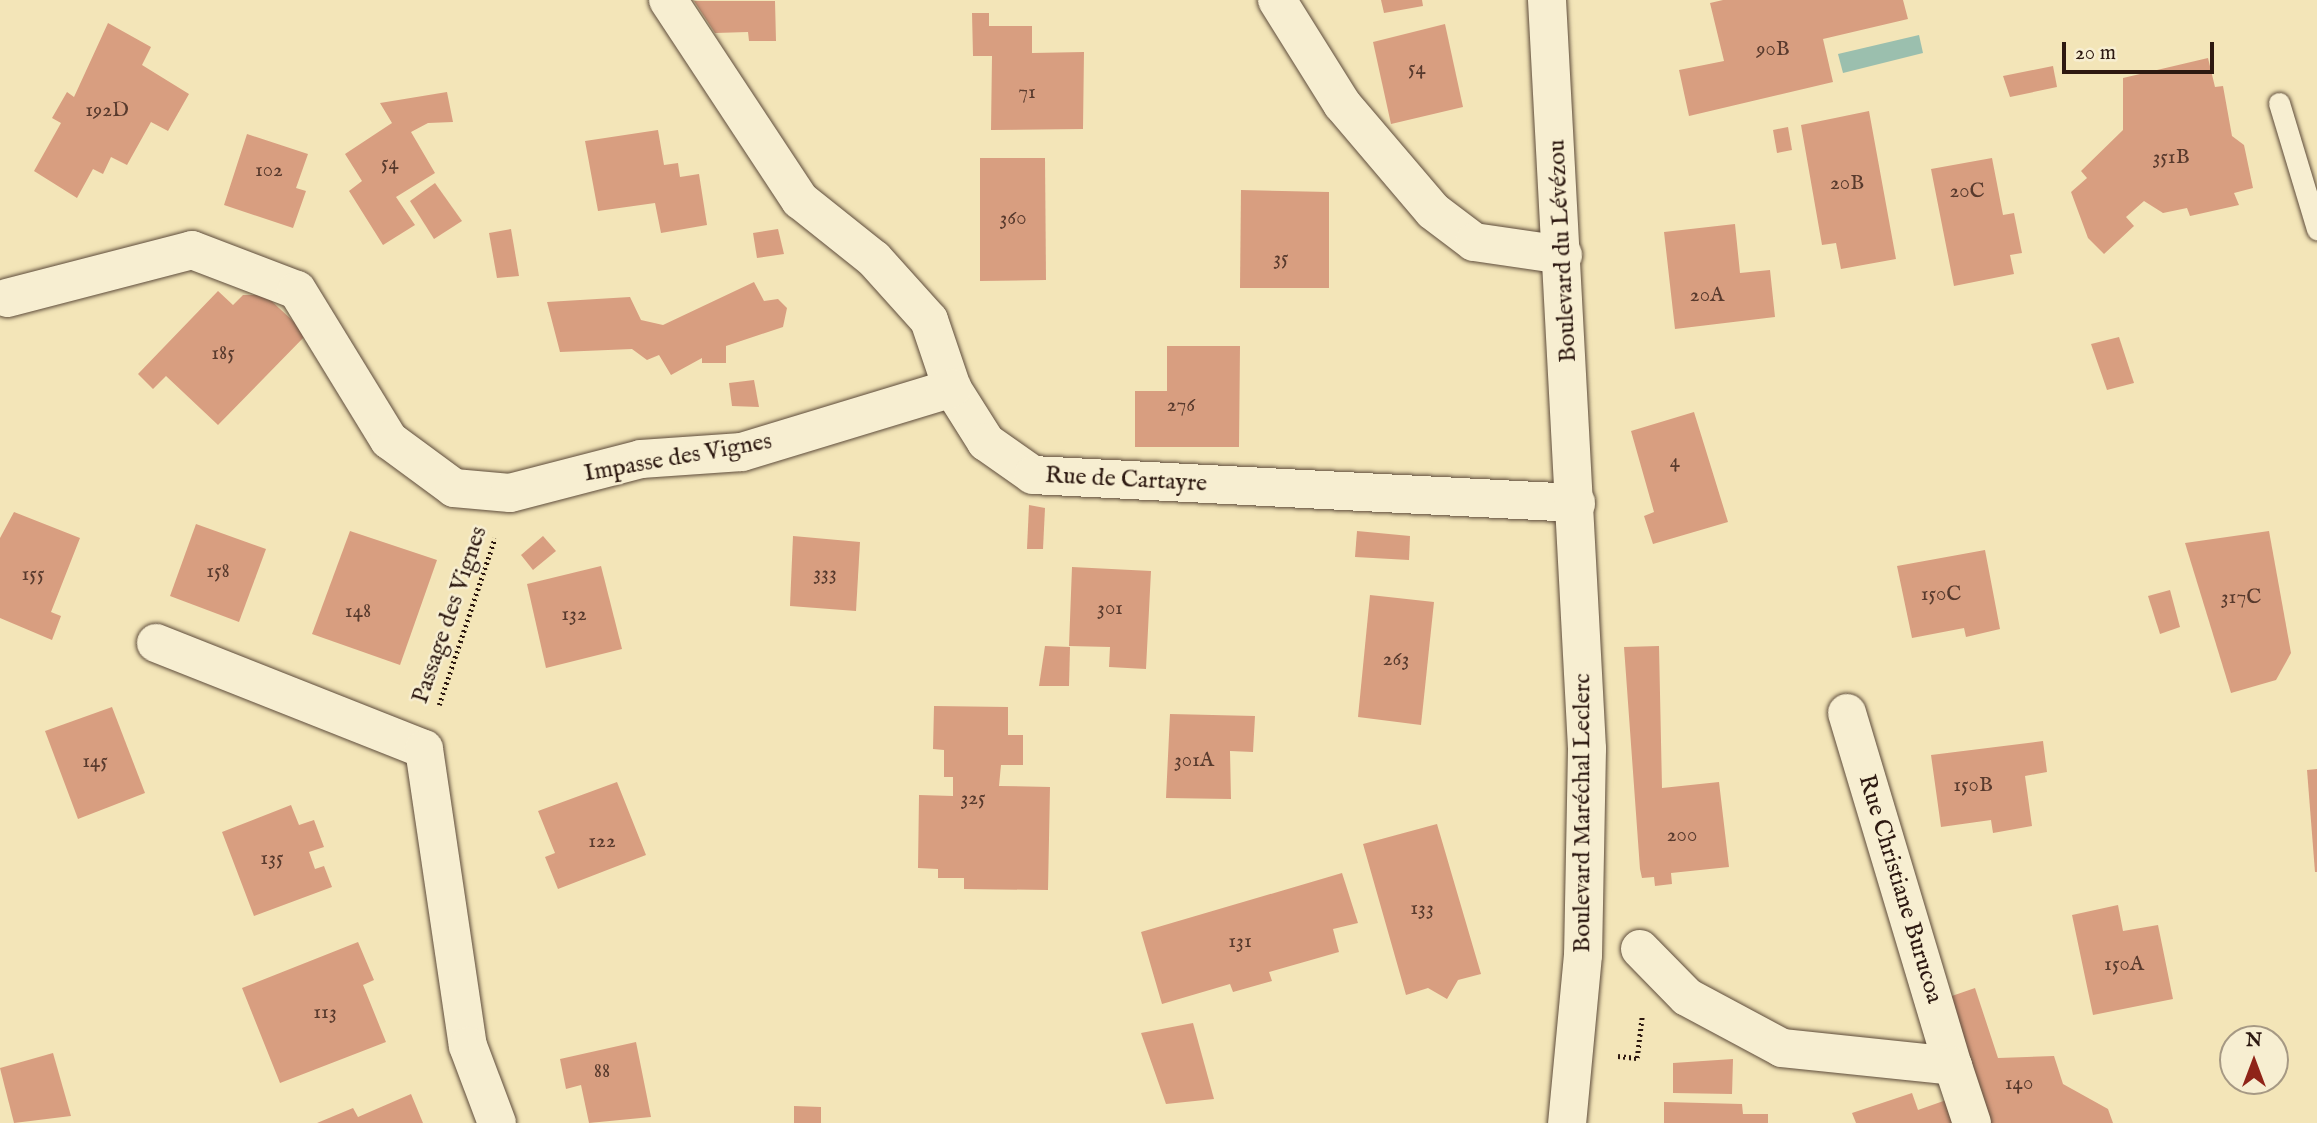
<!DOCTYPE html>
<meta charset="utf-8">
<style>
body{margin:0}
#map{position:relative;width:2317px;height:1123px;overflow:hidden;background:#f3e5b8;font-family:"IM FELL English",serif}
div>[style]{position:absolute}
.water>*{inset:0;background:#9bbfae}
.building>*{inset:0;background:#d89e80}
.path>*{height:4.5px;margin-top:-2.25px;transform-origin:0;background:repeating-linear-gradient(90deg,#2d1911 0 2px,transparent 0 5.5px)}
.roads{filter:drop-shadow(0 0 2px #5e4c3b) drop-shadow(0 0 2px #5e4c3b)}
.lane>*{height:21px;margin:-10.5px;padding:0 10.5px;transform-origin:10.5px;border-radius:10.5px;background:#f7eed1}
.street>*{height:38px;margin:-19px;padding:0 19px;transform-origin:19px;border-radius:19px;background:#f7eed1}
span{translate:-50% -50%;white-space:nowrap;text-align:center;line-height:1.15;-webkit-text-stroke:5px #f7eed1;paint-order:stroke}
.number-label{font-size:21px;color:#583a2d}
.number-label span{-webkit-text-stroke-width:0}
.street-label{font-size:24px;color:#2d1911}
.north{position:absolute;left:2219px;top:1025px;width:70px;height:70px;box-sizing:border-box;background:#f7eed1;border:2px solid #a69984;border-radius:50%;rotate:0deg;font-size:19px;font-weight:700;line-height:28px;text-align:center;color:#2d1911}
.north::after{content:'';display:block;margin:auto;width:24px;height:32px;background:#8f2418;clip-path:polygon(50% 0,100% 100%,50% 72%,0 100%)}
.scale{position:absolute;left:2062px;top:42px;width:152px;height:32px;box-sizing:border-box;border:4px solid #2d1911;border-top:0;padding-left:9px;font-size:21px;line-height:24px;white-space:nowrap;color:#2d1911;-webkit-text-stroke:5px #f7eed1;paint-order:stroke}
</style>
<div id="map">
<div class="water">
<div style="clip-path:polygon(1919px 35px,1923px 53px,1843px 73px,1838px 54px)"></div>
</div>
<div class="building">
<div style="clip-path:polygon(1381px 0,1422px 0,1423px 6px,1384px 13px)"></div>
<div style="clip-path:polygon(1723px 0,1903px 0,1908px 19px,1823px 39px,1833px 82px,1689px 116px,1679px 70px,1724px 61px,1710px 3px)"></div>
<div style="clip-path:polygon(694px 1px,775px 1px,776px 41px,749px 41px,748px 32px,715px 33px)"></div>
<div style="clip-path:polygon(972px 13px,989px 13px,989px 26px,1032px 26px,1032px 53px,1084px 52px,1083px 129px,991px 130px,992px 56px,973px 56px)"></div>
<div style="clip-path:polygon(108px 23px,151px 47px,142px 65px,189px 94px,168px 131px,151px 122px,127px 165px,111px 157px,103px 174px,93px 169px,77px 198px,34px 171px,61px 123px,52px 118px,67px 92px,74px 97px)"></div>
<div style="clip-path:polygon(1445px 24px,1463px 107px,1391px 124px,1373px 42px)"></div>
<div style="clip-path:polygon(2208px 58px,2215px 87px,2223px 86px,2232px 136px,2244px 145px,2253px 188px,2234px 193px,2239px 205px,2190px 216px,2187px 208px,2163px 213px,2144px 201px,2126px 217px,2134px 226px,2104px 254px,2088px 238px,2071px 192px,2087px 178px,2081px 171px,2123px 130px,2123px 78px)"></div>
<div style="clip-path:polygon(2053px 66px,2057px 87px,2010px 97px,2003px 76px)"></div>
<div style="clip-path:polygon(447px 92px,453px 122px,428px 123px,411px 132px,435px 173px,396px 197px,415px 225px,383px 245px,349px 191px,362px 181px,345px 154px,392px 123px,380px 103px)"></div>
<div style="clip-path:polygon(1869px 111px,1896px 259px,1841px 269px,1836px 243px,1822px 245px,1801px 125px)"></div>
<div style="clip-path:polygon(1788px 127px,1792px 150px,1777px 153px,1773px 130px)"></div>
<div style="clip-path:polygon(658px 130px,664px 165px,678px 163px,680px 177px,699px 174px,707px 225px,661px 233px,655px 203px,598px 211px,585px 141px)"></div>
<div style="clip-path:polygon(247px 134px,308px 154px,296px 188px,306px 191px,293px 228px,224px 205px)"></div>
<div style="clip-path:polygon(980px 158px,1045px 158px,1046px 280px,980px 281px)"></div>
<div style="clip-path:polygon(1992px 158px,2003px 215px,2014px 213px,2022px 253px,2010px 255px,2014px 274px,1954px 286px,1931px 169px)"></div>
<div style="clip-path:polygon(435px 183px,462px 221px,434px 239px,410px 201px)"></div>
<div style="clip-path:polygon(1241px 190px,1329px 192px,1329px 288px,1240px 288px)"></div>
<div style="clip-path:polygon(1735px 224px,1740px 273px,1770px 270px,1775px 317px,1675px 329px,1664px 232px)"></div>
<div style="clip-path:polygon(511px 229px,519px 276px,497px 278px,489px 233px)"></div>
<div style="clip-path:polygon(778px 229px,784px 254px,757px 258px,753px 233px)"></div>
<div style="clip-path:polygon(754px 282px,764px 301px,778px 299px,787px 308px,783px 327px,726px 346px,726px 363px,702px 363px,702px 358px,671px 375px,659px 355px,647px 360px,632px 349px,560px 352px,547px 302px,630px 297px,641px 320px,663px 325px)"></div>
<div style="clip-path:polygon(218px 291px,233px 305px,243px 295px,265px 295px,307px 334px,218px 425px,166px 376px,153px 389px,138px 374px)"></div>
<div style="clip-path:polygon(2119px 337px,2134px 383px,2107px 390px,2091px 344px)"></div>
<div style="clip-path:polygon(1167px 346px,1240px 346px,1239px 447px,1135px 447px,1135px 391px,1167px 391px)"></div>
<div style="clip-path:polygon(754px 380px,759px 407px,732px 406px,729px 383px)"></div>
<div style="clip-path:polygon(1694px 412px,1728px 522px,1653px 544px,1644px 516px,1654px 512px,1631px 431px)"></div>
<div style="clip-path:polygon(1029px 505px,1045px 508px,1043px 549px,1027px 549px)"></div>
<div style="clip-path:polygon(14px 512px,80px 538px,51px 612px,61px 616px,52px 640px,0 618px,0 538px)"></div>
<div style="clip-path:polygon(196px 524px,266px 549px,239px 622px,170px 596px)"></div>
<div style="clip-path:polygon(350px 531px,437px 560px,400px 665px,312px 634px)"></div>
<div style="clip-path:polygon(1357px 531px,1410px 536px,1409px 560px,1355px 557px)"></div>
<div style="clip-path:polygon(2269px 531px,2291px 653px,2276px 680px,2231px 693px,2185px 543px)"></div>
<div style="clip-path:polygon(543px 536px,556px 551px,533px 570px,521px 555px)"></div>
<div style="clip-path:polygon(793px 536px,860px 542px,856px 611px,790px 606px)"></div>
<div style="clip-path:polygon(1985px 550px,2000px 629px,1966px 637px,1964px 628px,1912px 638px,1897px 566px)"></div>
<div style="clip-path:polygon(601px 566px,622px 649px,546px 668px,527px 584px)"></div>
<div style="clip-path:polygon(1072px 567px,1151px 571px,1146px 669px,1109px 667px,1110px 647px,1069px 646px)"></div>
<div style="clip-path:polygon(2170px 590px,2180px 627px,2160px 634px,2148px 596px)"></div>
<div style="clip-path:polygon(1370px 595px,1434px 602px,1421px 725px,1358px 717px)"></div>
<div style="clip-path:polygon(1045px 646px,1070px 647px,1069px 686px,1039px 686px)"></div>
<div style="clip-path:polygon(1659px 646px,1662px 788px,1719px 782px,1729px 867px,1671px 873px,1672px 884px,1655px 886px,1654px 877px,1642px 878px,1640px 869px,1624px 647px)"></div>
<div style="clip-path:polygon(934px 706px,1008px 707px,1008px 735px,1023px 735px,1023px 765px,1001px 765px,999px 786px,1050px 787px,1048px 890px,964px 889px,964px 878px,938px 878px,938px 869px,918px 868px,919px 795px,953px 796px,953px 777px,944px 777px,944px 750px,933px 749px)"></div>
<div style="clip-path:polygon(112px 707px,145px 793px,78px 819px,45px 731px)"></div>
<div style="clip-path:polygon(1170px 714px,1255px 716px,1253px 752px,1230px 751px,1231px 799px,1166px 798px)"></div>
<div style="clip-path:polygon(2043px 741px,2047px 772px,2025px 776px,2032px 826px,1993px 833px,1991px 820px,1941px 827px,1931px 755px)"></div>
<div style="clip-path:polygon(2317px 769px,2317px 872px,2315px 872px,2307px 770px)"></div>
<div style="clip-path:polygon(617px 782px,646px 855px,558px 889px,545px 857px,555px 853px,538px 811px)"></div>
<div style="clip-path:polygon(291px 805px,299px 825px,314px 820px,324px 847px,309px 852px,315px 869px,324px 866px,332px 887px,254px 916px,222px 832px)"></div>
<div style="clip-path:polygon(1437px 824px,1481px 974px,1458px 980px,1447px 999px,1428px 988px,1406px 995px,1363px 844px)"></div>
<div style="clip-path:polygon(1342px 873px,1358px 923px,1333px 929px,1339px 952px,1269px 972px,1272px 981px,1233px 992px,1230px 984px,1162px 1004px,1141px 932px)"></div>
<div style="clip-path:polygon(2118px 905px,2123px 931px,2158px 925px,2173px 999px,2093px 1015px,2072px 915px)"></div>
<div style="clip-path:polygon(358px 942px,374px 980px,363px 985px,386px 1042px,280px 1083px,242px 988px)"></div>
<div style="clip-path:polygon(1975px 988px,1998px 1058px,2054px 1056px,2063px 1084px,2108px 1109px,2113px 1123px,1989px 1123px,1946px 998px)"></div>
<div style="clip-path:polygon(1193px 1023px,1214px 1099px,1166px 1104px,1141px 1033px)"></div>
<div style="clip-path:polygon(636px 1042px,651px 1117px,589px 1123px,581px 1085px,566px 1089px,560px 1059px)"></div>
<div style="clip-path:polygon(53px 1053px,71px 1116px,14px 1123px,0 1068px)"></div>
<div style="clip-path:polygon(1733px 1059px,1732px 1094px,1673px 1093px,1673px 1063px)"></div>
<div style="clip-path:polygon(1912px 1093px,1918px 1110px,1952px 1098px,1965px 1123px,1856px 1123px,1852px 1113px)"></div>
<div style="clip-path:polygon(411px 1094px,423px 1123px,317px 1123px,353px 1108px,358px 1117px)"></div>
<div style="clip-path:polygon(1664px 1102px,1742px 1104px,1743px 1114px,1768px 1114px,1768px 1123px,1664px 1123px)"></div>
<div style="clip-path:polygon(794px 1106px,821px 1107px,821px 1123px,794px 1123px)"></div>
</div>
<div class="path">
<div style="left:439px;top:705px;width:176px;rotate:-71.5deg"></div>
<div style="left:1618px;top:1056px;width:19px;rotate:6deg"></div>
<div style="left:1637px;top:1058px;width:42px;rotate:-83.2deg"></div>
</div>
<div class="roads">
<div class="lane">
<div style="left:2279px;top:103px;width:132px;rotate:73.2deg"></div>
</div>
<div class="street">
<div style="left:668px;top:0;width:240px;rotate:56.6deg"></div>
<div style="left:800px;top:200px;width:95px;rotate:38.6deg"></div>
<div style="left:874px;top:259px;width:82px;rotate:48deg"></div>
<div style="left:929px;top:320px;width:72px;rotate:71.3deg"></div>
<div style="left:952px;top:388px;width:64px;rotate:57.8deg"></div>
<div style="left:986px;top:442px;width:57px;rotate:35.1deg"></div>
<div style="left:1033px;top:475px;width:544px;rotate:2.95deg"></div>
<div style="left:1277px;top:0;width:123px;rotate:58deg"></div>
<div style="left:1342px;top:104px;width:140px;rotate:49.6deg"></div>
<div style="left:1433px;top:211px;width:51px;rotate:37.1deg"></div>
<div style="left:1474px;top:242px;width:90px;rotate:8.3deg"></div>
<div style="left:1547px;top:0;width:750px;rotate:86.94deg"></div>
<div style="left:1587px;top:749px;width:206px;rotate:91.1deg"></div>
<div style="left:1583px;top:955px;width:169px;rotate:95.4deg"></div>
<div style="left:7px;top:298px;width:191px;rotate:-14.5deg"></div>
<div style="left:192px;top:250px;width:112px;rotate:20.9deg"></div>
<div style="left:297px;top:290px;width:176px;rotate:58.5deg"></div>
<div style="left:389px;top:440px;width:81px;rotate:36.4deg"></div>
<div style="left:454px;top:488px;width:56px;rotate:5.1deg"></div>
<div style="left:510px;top:493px;width:135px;rotate:-14.5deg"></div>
<div style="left:641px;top:459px;width:101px;rotate:-4deg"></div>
<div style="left:742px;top:452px;width:220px;rotate:-16.9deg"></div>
<div style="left:156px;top:643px;width:288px;rotate:21.6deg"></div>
<div style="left:424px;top:749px;width:300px;rotate:81.6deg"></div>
<div style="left:468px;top:1046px;width:82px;rotate:69.4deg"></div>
<div style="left:1847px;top:713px;width:369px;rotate:73.3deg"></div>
<div style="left:1640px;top:949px;width:67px;rotate:45.6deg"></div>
<div style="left:1687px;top:997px;width:108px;rotate:28.2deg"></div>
<div style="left:1782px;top:1048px;width:172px;rotate:6deg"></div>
<div style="left:1953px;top:1066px;width:60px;rotate:71.6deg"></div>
</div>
</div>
<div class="number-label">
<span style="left:1773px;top:50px">90B</span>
<span style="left:1417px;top:69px">54</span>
<span style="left:1027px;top:93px">71</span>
<span style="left:107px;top:111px">192D</span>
<span style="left:2171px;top:158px">351B</span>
<span style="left:390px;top:164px">54</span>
<span style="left:269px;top:171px">102</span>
<span style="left:1847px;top:184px">20B</span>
<span style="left:1967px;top:192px">20C</span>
<span style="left:1013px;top:219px">360</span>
<span style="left:1281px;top:259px">35</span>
<span style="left:1707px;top:296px">20A</span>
<span style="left:223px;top:354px">185</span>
<span style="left:1181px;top:406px">276</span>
<span style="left:1675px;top:462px">4</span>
<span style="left:218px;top:572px">158</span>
<span style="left:825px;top:574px">333</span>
<span style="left:33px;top:575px">155</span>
<span style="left:1941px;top:595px">150C</span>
<span style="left:2241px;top:598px">317C</span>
<span style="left:1110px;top:609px">301</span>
<span style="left:358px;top:612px">148</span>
<span style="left:574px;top:615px">132</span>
<span style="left:1396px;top:660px">263</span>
<span style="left:1194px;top:761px">301A</span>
<span style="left:95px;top:762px">145</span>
<span style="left:1973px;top:786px">150B</span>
<span style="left:973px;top:799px">325</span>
<span style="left:1682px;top:836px">200</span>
<span style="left:602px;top:842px">122</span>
<span style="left:272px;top:859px">135</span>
<span style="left:1422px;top:909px">133</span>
<span style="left:1240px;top:942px">131</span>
<span style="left:2124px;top:965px">150A</span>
<span style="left:325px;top:1013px">113</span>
<span style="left:602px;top:1072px">88</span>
<span style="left:2019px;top:1084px">140</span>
</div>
<div class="street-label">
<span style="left:1563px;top:251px;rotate:-93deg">Boulevard du Lévézou</span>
<span style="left:678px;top:458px;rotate:-10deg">Impasse des Vignes</span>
<span style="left:1126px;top:480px;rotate:3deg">Rue de Cartayre</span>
<span style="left:450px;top:615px;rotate:-71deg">Passage des Vignes</span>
<span style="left:1583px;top:813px;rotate:-90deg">Boulevard Maréchal Leclerc</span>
<span style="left:1900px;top:889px;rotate:73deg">Rue Christiane Burucoa</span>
</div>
<div class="north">N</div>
<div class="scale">20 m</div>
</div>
